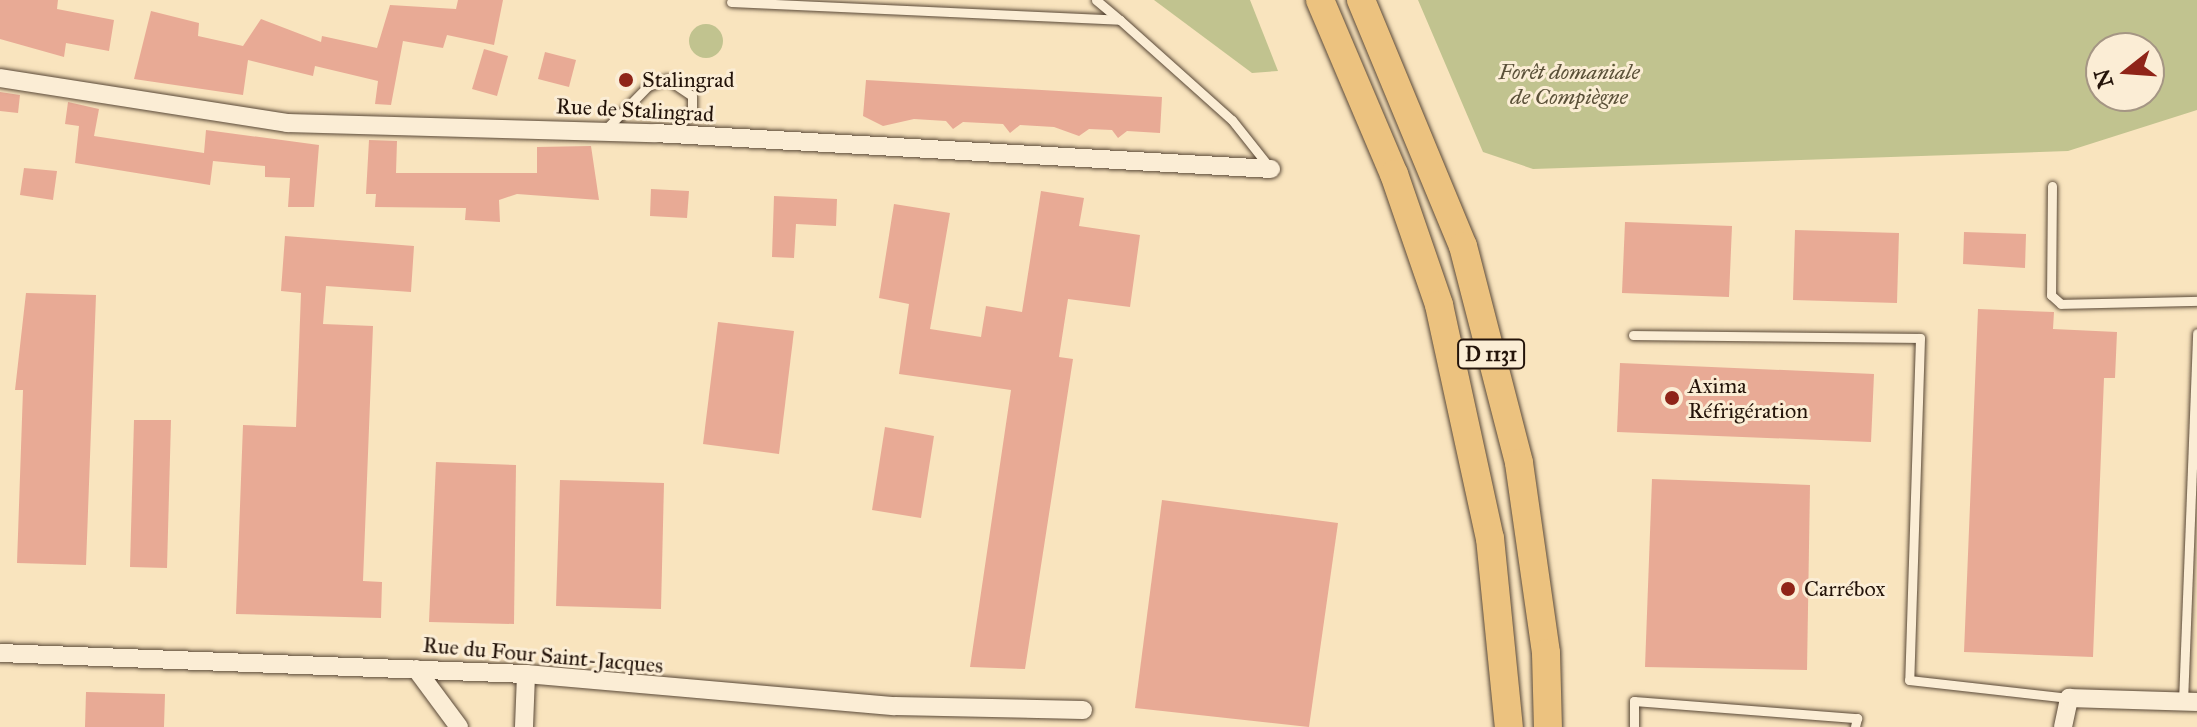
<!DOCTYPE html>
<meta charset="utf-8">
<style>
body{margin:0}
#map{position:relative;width:2197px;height:727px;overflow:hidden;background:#f9e4be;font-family:"IM FELL Great Primer",serif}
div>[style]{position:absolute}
.green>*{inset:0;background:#c1c38f}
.round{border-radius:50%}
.building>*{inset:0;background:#e8aa95}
.roads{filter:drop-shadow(0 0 2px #594837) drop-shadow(0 0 2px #594837)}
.lane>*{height:9px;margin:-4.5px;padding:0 4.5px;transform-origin:4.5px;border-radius:4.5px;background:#fbedd5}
.street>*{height:18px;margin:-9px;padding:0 9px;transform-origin:9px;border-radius:9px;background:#fbedd5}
.primary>*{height:28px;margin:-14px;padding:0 14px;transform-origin:14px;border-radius:14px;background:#ecc27f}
.dots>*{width:22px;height:22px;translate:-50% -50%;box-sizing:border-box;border:4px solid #fbedd5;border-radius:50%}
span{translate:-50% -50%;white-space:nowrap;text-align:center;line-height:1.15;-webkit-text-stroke:6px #fbedd5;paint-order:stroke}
.shield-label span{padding:2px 6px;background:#fbedd5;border:2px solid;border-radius:6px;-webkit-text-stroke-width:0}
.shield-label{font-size:20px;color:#24140a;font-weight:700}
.park-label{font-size:22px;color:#5b5139;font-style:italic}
.poi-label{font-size:22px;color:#24140a}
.left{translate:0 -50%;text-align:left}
.street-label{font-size:22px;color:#24140a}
.north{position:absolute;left:2085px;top:32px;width:80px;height:80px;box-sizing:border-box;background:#fbedd5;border:2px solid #a59684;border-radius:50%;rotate:253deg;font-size:22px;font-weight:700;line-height:32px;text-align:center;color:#24140a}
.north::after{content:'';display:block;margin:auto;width:28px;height:36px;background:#8f2418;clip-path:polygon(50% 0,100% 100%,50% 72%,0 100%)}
</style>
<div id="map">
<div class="green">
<div style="clip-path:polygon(1154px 0,1250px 0,1278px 71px,1252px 73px)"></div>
<div style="clip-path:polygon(evenodd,1418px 0,2197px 0,2197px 110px,2068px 151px,1533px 169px,1483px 152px,1418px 0,2101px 48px,2149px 48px,2149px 96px,2101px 96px,2101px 48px)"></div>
<div class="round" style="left:689px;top:24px;width:34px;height:34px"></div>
</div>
<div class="building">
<div style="clip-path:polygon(0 0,58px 0,57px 9px,114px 20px,109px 51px,66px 43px,64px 57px,0 39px)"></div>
<div style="clip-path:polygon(458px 0,503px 0,494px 45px,447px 35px,443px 48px,403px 41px,391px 105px,375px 104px,378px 81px,315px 66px,313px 76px,248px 60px,243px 95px,134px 79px,151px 11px,199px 23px,198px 36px,243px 46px,261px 19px,321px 42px,322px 36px,377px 48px,390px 5px,456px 9px)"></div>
<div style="clip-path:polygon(484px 49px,508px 56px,497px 96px,472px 89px)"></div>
<div style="clip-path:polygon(545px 52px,576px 60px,569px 87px,538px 79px)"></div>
<div style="clip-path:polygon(866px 80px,1162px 97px,1160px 133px,1127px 131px,1118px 138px,1112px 130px,1089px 129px,1079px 136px,1054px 127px,1020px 125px,1010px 133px,1003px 124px,963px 122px,953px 129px,946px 121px,914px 119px,883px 126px,863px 116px)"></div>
<div style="clip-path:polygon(0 92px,20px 95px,18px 113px,0 111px)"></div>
<div style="clip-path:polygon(68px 102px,99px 109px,94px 136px,204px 153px,206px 130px,319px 145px,314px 207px,288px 207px,290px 178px,265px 177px,265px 166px,213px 161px,210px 185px,75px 163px,79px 126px,65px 124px)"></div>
<div style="clip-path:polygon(369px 140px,397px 141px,396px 173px,537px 173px,537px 147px,591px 146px,599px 200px,517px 194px,499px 200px,500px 222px,465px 220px,466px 208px,375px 207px,376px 194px,366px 194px)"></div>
<div style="clip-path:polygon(24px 168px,57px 171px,53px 200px,20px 195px)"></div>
<div style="clip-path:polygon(651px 189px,689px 191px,687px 218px,650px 216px)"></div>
<div style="clip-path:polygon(1041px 191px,1084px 198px,1079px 226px,1140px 235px,1130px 307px,1068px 299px,1059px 357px,1073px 359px,1025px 669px,970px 667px,1011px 390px,899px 374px,909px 304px,879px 298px,894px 204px,950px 213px,930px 329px,981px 337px,986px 306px,1022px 312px)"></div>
<div style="clip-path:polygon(774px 196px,837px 199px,836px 226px,796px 224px,794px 258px,772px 257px)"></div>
<div style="clip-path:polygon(1625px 222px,1732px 226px,1729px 297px,1622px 293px)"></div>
<div style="clip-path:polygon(1795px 230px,1899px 233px,1897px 303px,1793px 300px)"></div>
<div style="clip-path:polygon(1964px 232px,2026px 234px,2025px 268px,1963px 264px)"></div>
<div style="clip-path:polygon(285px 236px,414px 246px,411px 292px,326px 286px,323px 324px,373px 326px,363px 581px,382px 582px,381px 618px,236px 614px,243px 425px,296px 427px,301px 293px,281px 291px)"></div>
<div style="clip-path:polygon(26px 293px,96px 295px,86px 565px,17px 563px,23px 390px,15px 390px)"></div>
<div style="clip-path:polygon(1978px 309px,2054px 312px,2053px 329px,2117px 332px,2115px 378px,2104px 378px,2093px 657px,1964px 652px)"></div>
<div style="clip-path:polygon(718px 322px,794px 331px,779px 454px,703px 444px)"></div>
<div style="clip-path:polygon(1620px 363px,1874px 374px,1871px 442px,1617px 432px)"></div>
<div style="clip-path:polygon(134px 420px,171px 420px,167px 568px,130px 567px)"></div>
<div style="clip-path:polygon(885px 427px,934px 436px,921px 518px,872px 510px)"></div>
<div style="clip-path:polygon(436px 462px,516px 465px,514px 624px,429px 622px)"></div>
<div style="clip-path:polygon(1652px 479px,1810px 485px,1807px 670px,1645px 667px)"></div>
<div style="clip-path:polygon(560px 480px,664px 483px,661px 609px,556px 606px)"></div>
<div style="clip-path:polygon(1162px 500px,1338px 523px,1309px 727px,1135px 708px)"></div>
<div style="clip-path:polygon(86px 692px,165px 694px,164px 727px,85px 727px)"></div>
</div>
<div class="roads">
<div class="lane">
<div style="left:1096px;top:0;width:31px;rotate:40deg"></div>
<div style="left:731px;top:2px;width:389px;rotate:2.6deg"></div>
<div style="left:1120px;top:20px;width:150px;rotate:41.8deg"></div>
<div style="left:1232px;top:120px;width:61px;rotate:51.6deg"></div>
<div style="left:605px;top:130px;width:62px;rotate:-45.7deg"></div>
<div style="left:648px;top:86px;width:20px;rotate:-20deg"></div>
<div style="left:667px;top:79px;width:30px;rotate:34deg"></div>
<div style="left:692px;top:96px;width:15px;rotate:90deg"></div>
<div style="left:692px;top:111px;width:25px;rotate:135deg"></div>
<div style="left:2052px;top:186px;width:109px;rotate:90.5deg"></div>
<div style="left:2051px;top:295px;width:13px;rotate:42deg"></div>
<div style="left:2061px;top:304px;width:136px;rotate:-1.3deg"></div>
<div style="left:1633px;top:335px;width:287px;rotate:0.6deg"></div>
<div style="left:1920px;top:338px;width:342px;rotate:91.8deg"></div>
<div style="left:1909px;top:680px;width:161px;rotate:6.4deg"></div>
<div style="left:2183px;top:702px;width:369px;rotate:-87.8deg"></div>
<div style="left:1634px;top:727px;width:26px;rotate:-90deg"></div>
<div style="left:1634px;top:701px;width:224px;rotate:4.4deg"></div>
<div style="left:1857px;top:718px;width:9px;rotate:103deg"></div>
</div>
<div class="street">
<div style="left:0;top:78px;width:291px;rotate:8.9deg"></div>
<div style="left:287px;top:123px;width:368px;rotate:1.6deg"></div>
<div style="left:655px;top:133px;width:617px;rotate:3.34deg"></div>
<div style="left:0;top:653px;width:526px;rotate:2.29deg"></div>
<div style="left:526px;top:674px;width:370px;rotate:5deg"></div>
<div style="left:895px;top:706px;width:188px;rotate:1.2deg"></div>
<div style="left:416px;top:669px;width:72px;rotate:53.4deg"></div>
<div style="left:524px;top:727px;width:53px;rotate:-87.8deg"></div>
<div style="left:2063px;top:727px;width:30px;rotate:-78deg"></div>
<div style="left:2069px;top:698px;width:128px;rotate:1.8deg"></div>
</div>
<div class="primary">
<div style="left:1320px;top:0;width:189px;rotate:67deg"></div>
<div style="left:1394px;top:174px;width:139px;rotate:71deg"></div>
<div style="left:1439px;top:305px;width:239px;rotate:77.7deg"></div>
<div style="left:1490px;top:538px;width:190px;rotate:84.3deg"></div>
<div style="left:1361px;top:0;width:266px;rotate:67.5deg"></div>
<div style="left:1463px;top:246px;width:224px;rotate:75.5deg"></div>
<div style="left:1519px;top:463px;width:192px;rotate:81.9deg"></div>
<div style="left:1546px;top:653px;width:74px;rotate:88.5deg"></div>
</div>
</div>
<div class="dots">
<div style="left:626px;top:80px;background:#8f2418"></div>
<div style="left:1672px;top:398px;background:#8f2418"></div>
<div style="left:1788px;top:589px;background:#8f2418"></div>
</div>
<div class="shield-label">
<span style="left:1491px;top:354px">D 1131</span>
</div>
<div class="park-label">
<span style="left:1569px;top:84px">Forêt domaniale<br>de Compiègne</span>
</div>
<div class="poi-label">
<span class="left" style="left:642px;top:80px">Stalingrad</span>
<span class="left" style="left:1688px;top:398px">Axima<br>Réfrigération</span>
<span class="left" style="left:1804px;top:589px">Carrébox</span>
</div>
<div class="street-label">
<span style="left:635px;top:110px;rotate:3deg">Rue de Stalingrad</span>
<span style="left:543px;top:655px;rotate:5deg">Rue du Four Saint-Jacques</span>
</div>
<div class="north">N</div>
</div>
